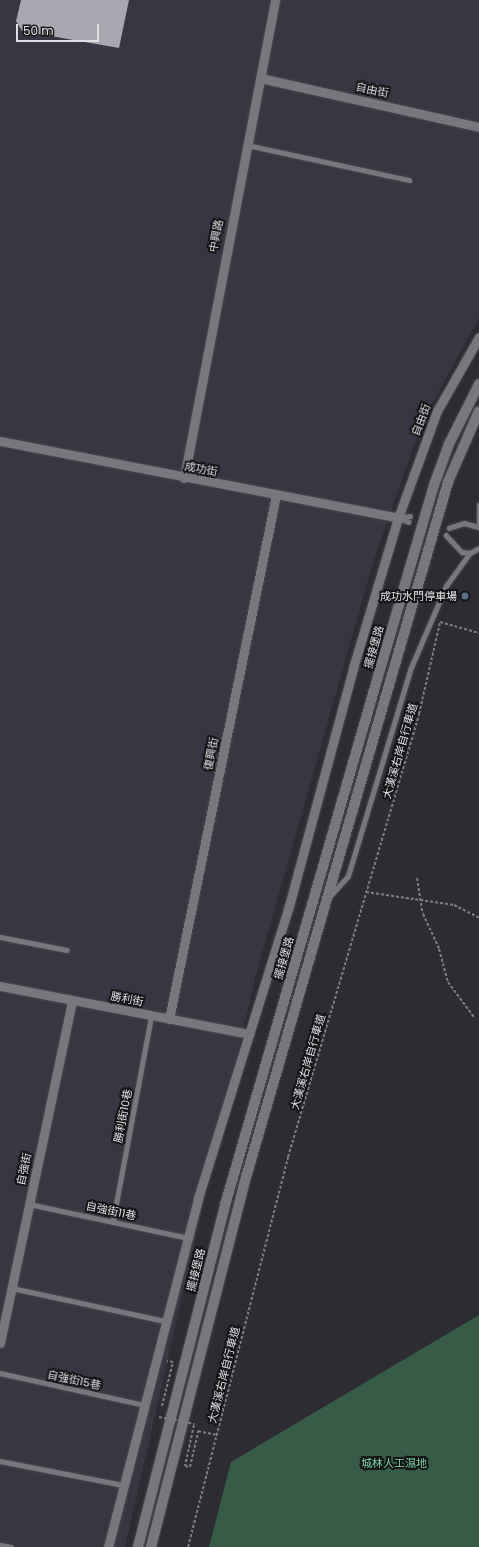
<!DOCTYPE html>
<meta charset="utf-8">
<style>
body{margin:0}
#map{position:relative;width:479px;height:1547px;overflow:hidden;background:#2d2c33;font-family:Poppins,"Noto Sans TC",sans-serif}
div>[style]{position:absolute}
.built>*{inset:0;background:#383642}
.green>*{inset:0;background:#365b47}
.building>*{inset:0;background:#a9a7af}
.path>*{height:2px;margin-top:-1px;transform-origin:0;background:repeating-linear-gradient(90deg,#7e7d83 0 3px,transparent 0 5px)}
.roads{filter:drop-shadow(0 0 1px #4a4a4e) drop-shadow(0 0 1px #4a4a4e)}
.service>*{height:4.5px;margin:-2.25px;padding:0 2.25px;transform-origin:2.25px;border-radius:2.25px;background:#78777e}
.minor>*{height:9px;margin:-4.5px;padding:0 4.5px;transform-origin:4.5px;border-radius:4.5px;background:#78777e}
.tertiary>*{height:10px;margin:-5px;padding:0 5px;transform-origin:5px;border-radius:5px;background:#78777e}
.path-bridge>*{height:2px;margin-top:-1px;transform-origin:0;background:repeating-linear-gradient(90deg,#7e7d83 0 3px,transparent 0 5px)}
.dots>*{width:11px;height:11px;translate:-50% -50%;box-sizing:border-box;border:2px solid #151518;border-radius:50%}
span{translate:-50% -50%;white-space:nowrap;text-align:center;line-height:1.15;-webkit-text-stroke:4px #151518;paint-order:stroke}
.street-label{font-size:11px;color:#e0dfe3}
.poi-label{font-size:11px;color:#e0dfe3}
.right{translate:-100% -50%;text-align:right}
.park-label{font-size:11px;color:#7dd5a6}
.scale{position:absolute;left:16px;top:24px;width:83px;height:18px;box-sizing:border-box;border:2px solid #e0dfe3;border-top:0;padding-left:5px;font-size:12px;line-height:14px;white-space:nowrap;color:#e0dfe3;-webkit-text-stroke:3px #151518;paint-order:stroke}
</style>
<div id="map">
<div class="built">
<div style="clip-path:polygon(0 0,479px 0,479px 318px,423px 420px,374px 559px,255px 978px,125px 1547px,0 1547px)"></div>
</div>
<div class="green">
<div style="clip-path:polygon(479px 1315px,479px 1547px,209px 1547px,231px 1462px)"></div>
</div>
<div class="building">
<div style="clip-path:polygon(21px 0,129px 0,119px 48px,22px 31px,16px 21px)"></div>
</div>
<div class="path">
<div style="left:417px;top:878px;width:36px;rotate:81deg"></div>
<div style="left:423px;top:914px;width:38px;rotate:65deg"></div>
<div style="left:439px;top:949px;width:34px;rotate:75deg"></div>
<div style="left:448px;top:982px;width:44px;rotate:53.4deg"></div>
<div style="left:366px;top:892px;width:89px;rotate:8.4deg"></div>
<div style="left:454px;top:905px;width:28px;rotate:27deg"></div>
<div style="left:162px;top:1406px;width:45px;rotate:-76deg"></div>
<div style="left:173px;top:1362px;width:6px;rotate:-171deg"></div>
<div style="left:194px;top:1425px;width:42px;rotate:102.4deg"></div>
<div style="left:185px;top:1466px;width:5px;rotate:11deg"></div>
<div style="left:190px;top:1467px;width:37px;rotate:-77deg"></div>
<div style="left:198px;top:1431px;width:19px;rotate:12deg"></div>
<div style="left:188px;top:1547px;width:403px;rotate:-75.6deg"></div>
<div style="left:288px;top:1157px;width:462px;rotate:-73.5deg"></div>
<div style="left:419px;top:714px;width:94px;rotate:-77.1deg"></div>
<div style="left:440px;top:622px;width:41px;rotate:15.8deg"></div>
</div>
<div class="roads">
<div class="service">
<div style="left:247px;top:145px;width:166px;rotate:12.2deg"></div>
<div style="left:398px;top:518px;width:12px;rotate:-9deg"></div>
<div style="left:400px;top:519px;width:9px;rotate:18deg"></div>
<div style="left:479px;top:526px;width:21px;rotate:-90deg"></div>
<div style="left:449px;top:528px;width:16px;rotate:-18deg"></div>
<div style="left:464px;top:523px;width:16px;rotate:15deg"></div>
<div style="left:446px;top:535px;width:23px;rotate:47deg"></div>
<div style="left:462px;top:552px;width:8px;rotate:7deg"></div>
<div style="left:470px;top:553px;width:10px;rotate:-29deg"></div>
<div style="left:331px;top:895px;width:25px;rotate:-48deg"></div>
<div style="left:348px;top:876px;width:215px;rotate:-73.2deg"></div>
<div style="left:410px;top:670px;width:91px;rotate:-66.8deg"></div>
<div style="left:446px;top:586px;width:41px;rotate:-54deg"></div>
<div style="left:0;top:937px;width:68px;rotate:11deg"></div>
<div style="left:29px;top:1204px;width:164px;rotate:12deg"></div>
<div style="left:113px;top:1220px;width:208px;rotate:-79.4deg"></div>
<div style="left:12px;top:1288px;width:156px;rotate:12.2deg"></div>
<div style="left:0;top:1373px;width:148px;rotate:12.5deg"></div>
<div style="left:0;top:1461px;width:125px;rotate:11deg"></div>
<div style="left:0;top:1545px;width:11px;rotate:10deg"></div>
</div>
<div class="minor">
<div style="left:260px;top:78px;width:224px;rotate:12.6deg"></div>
<div style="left:0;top:441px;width:405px;rotate:10.9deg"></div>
<div style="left:184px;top:478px;width:487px;rotate:-79.2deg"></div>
<div style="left:0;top:986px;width:254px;rotate:10.9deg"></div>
<div style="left:169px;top:1019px;width:535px;rotate:-78.46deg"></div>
<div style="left:0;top:1343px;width:350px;rotate:-78.1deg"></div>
<div style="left:108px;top:1547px;width:360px;rotate:-75.5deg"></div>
<div style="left:198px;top:1198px;width:306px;rotate:-72.7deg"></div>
<div style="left:289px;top:906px;width:246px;rotate:-74.9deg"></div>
<div style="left:353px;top:668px;width:157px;rotate:-73.3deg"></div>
<div style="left:398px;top:518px;width:114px;rotate:-70deg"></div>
<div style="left:437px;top:411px;width:85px;rotate:-60.4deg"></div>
</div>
<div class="tertiary">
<div style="left:138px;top:1547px;width:353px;rotate:-75.7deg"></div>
<div style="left:225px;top:1205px;width:547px;rotate:-73.85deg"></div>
<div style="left:377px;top:680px;width:203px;rotate:-73.7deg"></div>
<div style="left:434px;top:485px;width:44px;rotate:-69.9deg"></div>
<div style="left:449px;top:444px;width:67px;rotate:-63.4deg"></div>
<div style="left:151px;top:1547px;width:385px;rotate:-75.6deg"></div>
<div style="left:247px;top:1174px;width:721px;rotate:-73.8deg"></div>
<div style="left:448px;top:482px;width:77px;rotate:-66.4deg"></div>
</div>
</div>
<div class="path-bridge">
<div style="left:159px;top:1417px;width:36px;rotate:11deg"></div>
</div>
<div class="dots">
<div style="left:465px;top:596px;background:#5c6f8a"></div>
</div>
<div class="street-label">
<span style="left:372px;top:90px;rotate:12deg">自由街</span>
<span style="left:216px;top:236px;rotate:-79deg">中興路</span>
<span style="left:421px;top:420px;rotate:-69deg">自由街</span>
<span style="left:201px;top:469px;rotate:11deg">成功街</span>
<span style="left:374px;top:647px;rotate:-74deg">擺接堡路</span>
<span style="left:400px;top:751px;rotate:-74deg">大漢溪右岸自行車道</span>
<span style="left:211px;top:754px;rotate:-78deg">復興街</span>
<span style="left:284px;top:958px;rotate:-74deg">擺接堡路</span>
<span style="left:127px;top:999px;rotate:11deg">勝利街</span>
<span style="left:308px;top:1062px;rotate:-74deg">大漢溪右岸自行車道</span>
<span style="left:123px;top:1116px;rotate:-79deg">勝利街10巷</span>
<span style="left:24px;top:1169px;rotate:-78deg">自強街</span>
<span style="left:111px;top:1211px;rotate:12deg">自強街11巷</span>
<span style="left:196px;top:1270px;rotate:-76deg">擺接堡路</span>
<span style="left:224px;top:1375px;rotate:-76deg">大漢溪右岸自行車道</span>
<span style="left:74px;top:1380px;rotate:12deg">自強街15巷</span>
</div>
<div class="poi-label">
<span class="right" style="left:457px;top:596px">成功水門停車場</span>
</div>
<div class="park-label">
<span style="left:394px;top:1463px">城林人工濕地</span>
</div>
<div class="scale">50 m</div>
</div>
